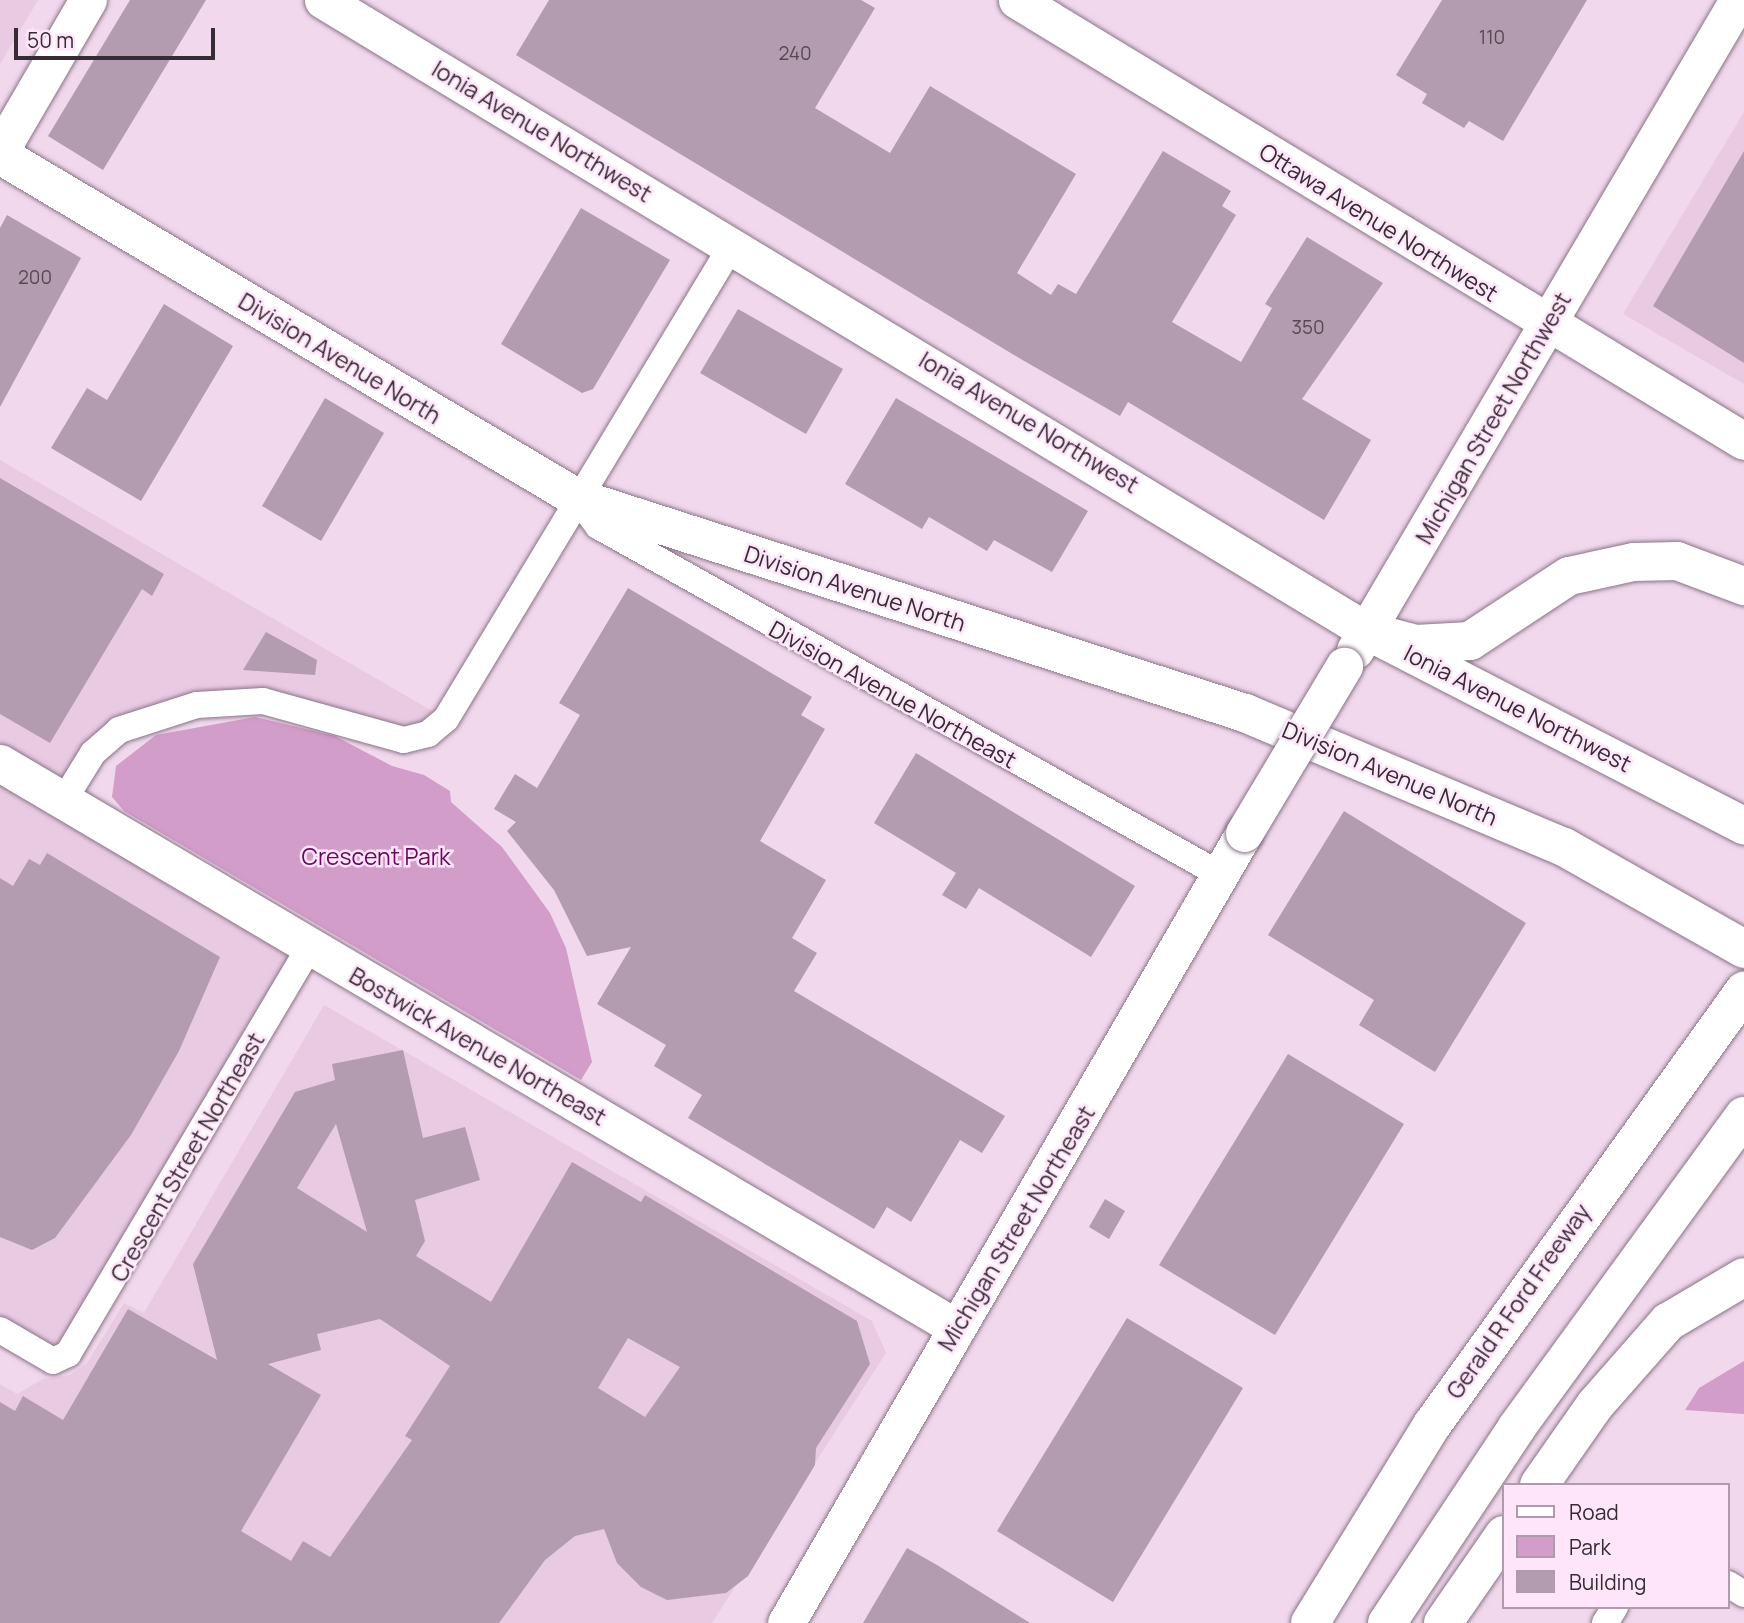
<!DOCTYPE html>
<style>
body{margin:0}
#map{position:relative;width:1744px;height:1623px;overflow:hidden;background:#f1d8ed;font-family:Manrope,sans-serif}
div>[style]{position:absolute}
.built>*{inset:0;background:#e9cae3}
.green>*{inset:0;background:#d29dc9}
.building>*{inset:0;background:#b39caf}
.roads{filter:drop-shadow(0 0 2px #8a7486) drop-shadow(0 0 2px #8a7486)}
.street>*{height:26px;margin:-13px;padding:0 13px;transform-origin:13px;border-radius:13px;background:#fff}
.secondary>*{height:37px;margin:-18.5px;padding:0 18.5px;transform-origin:18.5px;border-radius:18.5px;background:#fff}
.primary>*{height:38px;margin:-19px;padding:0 19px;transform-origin:19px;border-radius:19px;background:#fff}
.highway>*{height:38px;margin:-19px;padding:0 19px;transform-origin:19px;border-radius:19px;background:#fff}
.bridges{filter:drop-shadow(0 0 2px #8a7486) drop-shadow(0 0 2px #8a7486)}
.secondary-bridge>*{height:37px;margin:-18.5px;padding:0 18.5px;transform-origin:18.5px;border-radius:18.5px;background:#fff}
span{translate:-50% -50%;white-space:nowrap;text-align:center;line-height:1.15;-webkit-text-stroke:5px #ffe5fa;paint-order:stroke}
.number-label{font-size:19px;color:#554853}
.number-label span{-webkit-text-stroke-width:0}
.street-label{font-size:23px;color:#362c34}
.park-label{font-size:23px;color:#680760}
.legend{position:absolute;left:1502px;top:1483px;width:228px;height:126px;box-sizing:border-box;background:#ffe5fa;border:2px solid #af9bab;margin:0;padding:9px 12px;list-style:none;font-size:21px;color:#362c34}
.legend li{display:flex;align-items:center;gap:14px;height:35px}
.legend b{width:35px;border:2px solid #af9bab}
.scale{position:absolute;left:14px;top:28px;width:201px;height:32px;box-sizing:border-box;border:4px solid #362c34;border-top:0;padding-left:9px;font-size:21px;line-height:24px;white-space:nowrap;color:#362c34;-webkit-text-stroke:5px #ffe5fa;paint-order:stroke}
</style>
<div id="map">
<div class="built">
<div style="clip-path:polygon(0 0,38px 0,0 64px)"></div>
<div style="clip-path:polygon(1744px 112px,1744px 384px,1623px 314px)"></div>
<div style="clip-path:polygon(0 460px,446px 719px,428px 734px,263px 701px,119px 730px,64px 800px,310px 947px,68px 1354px,0 1331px)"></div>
<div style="clip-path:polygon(324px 1005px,872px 1321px,886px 1353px,712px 1623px,0 1623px,0 1384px,17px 1394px,43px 1379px,70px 1375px,87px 1363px,124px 1303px,144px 1313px)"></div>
</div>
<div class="green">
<div style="clip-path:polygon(255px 717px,335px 736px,392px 766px,424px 775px,450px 791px,451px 802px,502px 847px,550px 913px,566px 948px,592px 1062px,581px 1080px,124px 811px,112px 797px,116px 766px,156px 735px)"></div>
<div style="clip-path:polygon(1744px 1361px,1744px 1414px,1685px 1410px,1699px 1388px)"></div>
</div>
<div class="building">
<div style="clip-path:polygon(130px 0,206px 0,103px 170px,48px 136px)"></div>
<div style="clip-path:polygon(549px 0,861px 0,875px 8px,815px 108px,890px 153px,930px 86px,1076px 174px,1017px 273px,1051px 295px,1058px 284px,1076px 294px,1163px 151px,1231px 191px,1222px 206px,1236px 215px,1172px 322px,1241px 362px,1272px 308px,1265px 304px,1307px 237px,1383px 283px,1302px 399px,1371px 440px,1324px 520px,1128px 402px,1120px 416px,1014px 355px,516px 55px)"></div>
<div style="clip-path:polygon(1442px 0,1587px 0,1503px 141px,1469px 121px,1464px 128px,1422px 103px,1427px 94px,1396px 75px)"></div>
<div style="clip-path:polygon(1744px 151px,1744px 363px,1653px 306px)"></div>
<div style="clip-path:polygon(581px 208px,670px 260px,593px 389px,582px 393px,501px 344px)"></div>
<div style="clip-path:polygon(7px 215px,81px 258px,0 407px,0 228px)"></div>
<div style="clip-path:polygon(164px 304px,233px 346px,141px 501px,51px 448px,87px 388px,107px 400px)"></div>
<div style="clip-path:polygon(738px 309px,843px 369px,806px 434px,700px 373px)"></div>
<div style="clip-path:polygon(325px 398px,384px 433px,321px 541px,262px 506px)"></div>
<div style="clip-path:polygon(896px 398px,1088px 511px,1052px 572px,994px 540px,987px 551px,929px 517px,922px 529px,845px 484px)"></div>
<div style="clip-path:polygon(0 478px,164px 574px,152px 596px,142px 589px,50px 743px,0 714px)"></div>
<div style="clip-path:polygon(628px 588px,812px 697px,801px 715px,825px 729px,760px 841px,826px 880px,792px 938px,817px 953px,794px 991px,1005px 1116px,982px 1153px,960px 1140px,911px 1222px,887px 1207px,874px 1229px,688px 1118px,702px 1095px,654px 1066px,666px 1045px,597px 1004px,631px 947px,587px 956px,554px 890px,507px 831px,516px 822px,494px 809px,515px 774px,537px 788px,580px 715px,559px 703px)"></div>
<div style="clip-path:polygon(266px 632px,317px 660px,315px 675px,243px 670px)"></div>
<div style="clip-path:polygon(916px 753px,1135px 886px,1091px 957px,979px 888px,966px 909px,942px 895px,956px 873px,874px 823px)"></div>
<div style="clip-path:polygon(1344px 811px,1526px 923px,1435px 1072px,1359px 1025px,1374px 1000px,1268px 935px)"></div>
<div style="clip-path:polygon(47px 853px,220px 957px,179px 1051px,131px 1135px,55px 1238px,32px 1250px,0 1237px,0 878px,13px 886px,29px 859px,40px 865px)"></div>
<div style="clip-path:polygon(evenodd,403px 1050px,423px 1138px,465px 1127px,480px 1180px,415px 1200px,425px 1241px,416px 1256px,491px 1302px,572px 1162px,641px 1202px,645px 1195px,857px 1321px,870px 1364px,816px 1448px,815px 1465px,748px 1576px,726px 1593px,667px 1600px,641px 1587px,617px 1563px,604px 1529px,575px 1536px,545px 1560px,499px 1623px,0 1623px,0 1402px,15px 1411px,23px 1396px,63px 1420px,128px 1309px,217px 1360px,193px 1264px,295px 1092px,335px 1080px,332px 1064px,403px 1050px,336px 1124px,367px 1232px,297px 1188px,336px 1124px,403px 1050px,380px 1319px,450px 1366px,405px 1436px,412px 1440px,330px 1557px,303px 1541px,291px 1561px,241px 1531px,321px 1395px,268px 1364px,321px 1350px,317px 1334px,380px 1319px,403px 1050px,628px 1338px,680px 1367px,645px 1417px,598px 1388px,628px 1338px)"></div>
<div style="clip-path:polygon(1288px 1054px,1404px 1124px,1275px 1335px,1159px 1265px)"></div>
<div style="clip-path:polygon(1105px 1199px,1125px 1211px,1109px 1239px,1089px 1227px)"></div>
<div style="clip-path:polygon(1127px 1318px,1243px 1388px,1113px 1602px,997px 1531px)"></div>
<div style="clip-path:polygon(907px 1548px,937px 1565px,1030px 1623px,863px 1623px)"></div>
</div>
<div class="roads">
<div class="street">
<div style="left:577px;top:498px;width:35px;rotate:53deg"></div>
<div style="left:598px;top:526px;width:714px;rotate:29.26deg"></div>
<div style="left:64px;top:800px;width:55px;rotate:-58.3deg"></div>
<div style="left:93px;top:753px;width:35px;rotate:-41deg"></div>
<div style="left:119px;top:730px;width:82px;rotate:-17.8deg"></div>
<div style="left:197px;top:705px;width:66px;rotate:-3.5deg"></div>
<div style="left:263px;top:701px;width:146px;rotate:15.5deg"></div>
<div style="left:404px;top:740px;width:25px;rotate:-14deg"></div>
<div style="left:428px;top:734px;width:23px;rotate:-40deg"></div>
<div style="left:446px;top:719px;width:554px;rotate:-58.89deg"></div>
<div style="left:0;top:1330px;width:61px;rotate:30.3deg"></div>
<div style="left:53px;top:1361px;width:17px;rotate:-25deg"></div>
<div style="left:68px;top:1354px;width:474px;rotate:-59.3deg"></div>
<div style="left:1728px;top:1584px;width:19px;rotate:32deg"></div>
<div style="left:1605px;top:1623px;width:19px;rotate:-58deg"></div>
</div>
<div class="secondary">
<div style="left:323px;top:0;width:1220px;rotate:31.15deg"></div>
<div style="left:1367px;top:631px;width:424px;rotate:27.3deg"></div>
<div style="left:1017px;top:0;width:850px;rotate:31.24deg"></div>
<div style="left:0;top:151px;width:175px;rotate:-59.8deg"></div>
<div style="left:1355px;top:650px;width:754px;rotate:-59.49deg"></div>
<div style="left:0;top:763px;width:1111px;rotate:30.56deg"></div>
<div style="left:786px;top:1623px;width:913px;rotate:-59.9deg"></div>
</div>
<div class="primary">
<div style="left:0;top:155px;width:671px;rotate:30.73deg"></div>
<div style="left:577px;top:498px;width:702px;rotate:17.84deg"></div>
<div style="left:1245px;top:713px;width:346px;rotate:22.8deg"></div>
<div style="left:1564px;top:847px;width:207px;rotate:29.5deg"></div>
</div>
<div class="highway">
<div style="left:1367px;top:631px;width:51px;rotate:14.9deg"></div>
<div style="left:1416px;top:644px;width:54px;rotate:-3.2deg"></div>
<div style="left:1470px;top:641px;width:118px;rotate:-33.3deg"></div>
<div style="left:1569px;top:576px;width:66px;rotate:-12.2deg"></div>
<div style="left:1634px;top:562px;width:43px;rotate:-1.3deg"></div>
<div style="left:1677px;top:561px;width:72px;rotate:20.5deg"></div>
<div style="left:1539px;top:1485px;width:98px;rotate:-55deg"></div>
<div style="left:1595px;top:1405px;width:111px;rotate:-48.7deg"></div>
<div style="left:1668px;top:1322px;width:88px;rotate:-30.6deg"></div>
<div style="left:1310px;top:1623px;width:233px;rotate:-58.4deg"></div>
<div style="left:1432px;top:1425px;width:535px;rotate:-54.29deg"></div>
<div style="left:1387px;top:1623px;width:235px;rotate:-56.4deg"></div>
<div style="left:1517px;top:1427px;width:385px;rotate:-53.9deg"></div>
<div style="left:1443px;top:1623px;width:107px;rotate:-55.3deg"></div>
</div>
</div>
<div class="bridges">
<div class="secondary-bridge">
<div style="left:1244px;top:833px;width:195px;rotate:-59.1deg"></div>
</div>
</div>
<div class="number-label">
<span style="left:1492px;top:38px">110</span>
<span style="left:795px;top:54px">240</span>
<span style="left:35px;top:278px">200</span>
<span style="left:1308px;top:328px">350</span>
</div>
<div class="street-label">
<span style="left:542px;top:131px;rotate:31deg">Ionia Avenue Northwest</span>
<span style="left:1379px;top:222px;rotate:32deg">Ottawa Avenue Northwest</span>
<span style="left:340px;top:358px;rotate:31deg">Division Avenue North</span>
<span style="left:1493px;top:418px;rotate:-60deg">Michigan Street Northwest</span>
<span style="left:1029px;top:422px;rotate:31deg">Ionia Avenue Northwest</span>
<span style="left:855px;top:588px;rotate:18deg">Division Avenue North</span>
<span style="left:893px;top:694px;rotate:29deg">Division Avenue Northeast</span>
<span style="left:1518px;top:708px;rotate:27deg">Ionia Avenue Northwest</span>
<span style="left:1390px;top:773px;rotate:23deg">Division Avenue North</span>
<span style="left:478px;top:1046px;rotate:30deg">Bostwick Avenue Northeast</span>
<span style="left:187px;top:1157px;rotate:-60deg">Crescent Street Northeast</span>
<span style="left:1016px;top:1228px;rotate:-59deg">Michigan Street Northeast</span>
<span style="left:1518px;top:1301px;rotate:-55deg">Gerald R Ford Freeway</span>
</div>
<div class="park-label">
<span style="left:376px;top:856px">Crescent Park</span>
</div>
<ul class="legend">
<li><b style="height:9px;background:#fff"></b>Road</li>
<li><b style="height:19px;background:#d29dc9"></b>Park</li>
<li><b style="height:19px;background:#b39caf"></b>Building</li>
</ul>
<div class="scale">50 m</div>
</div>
